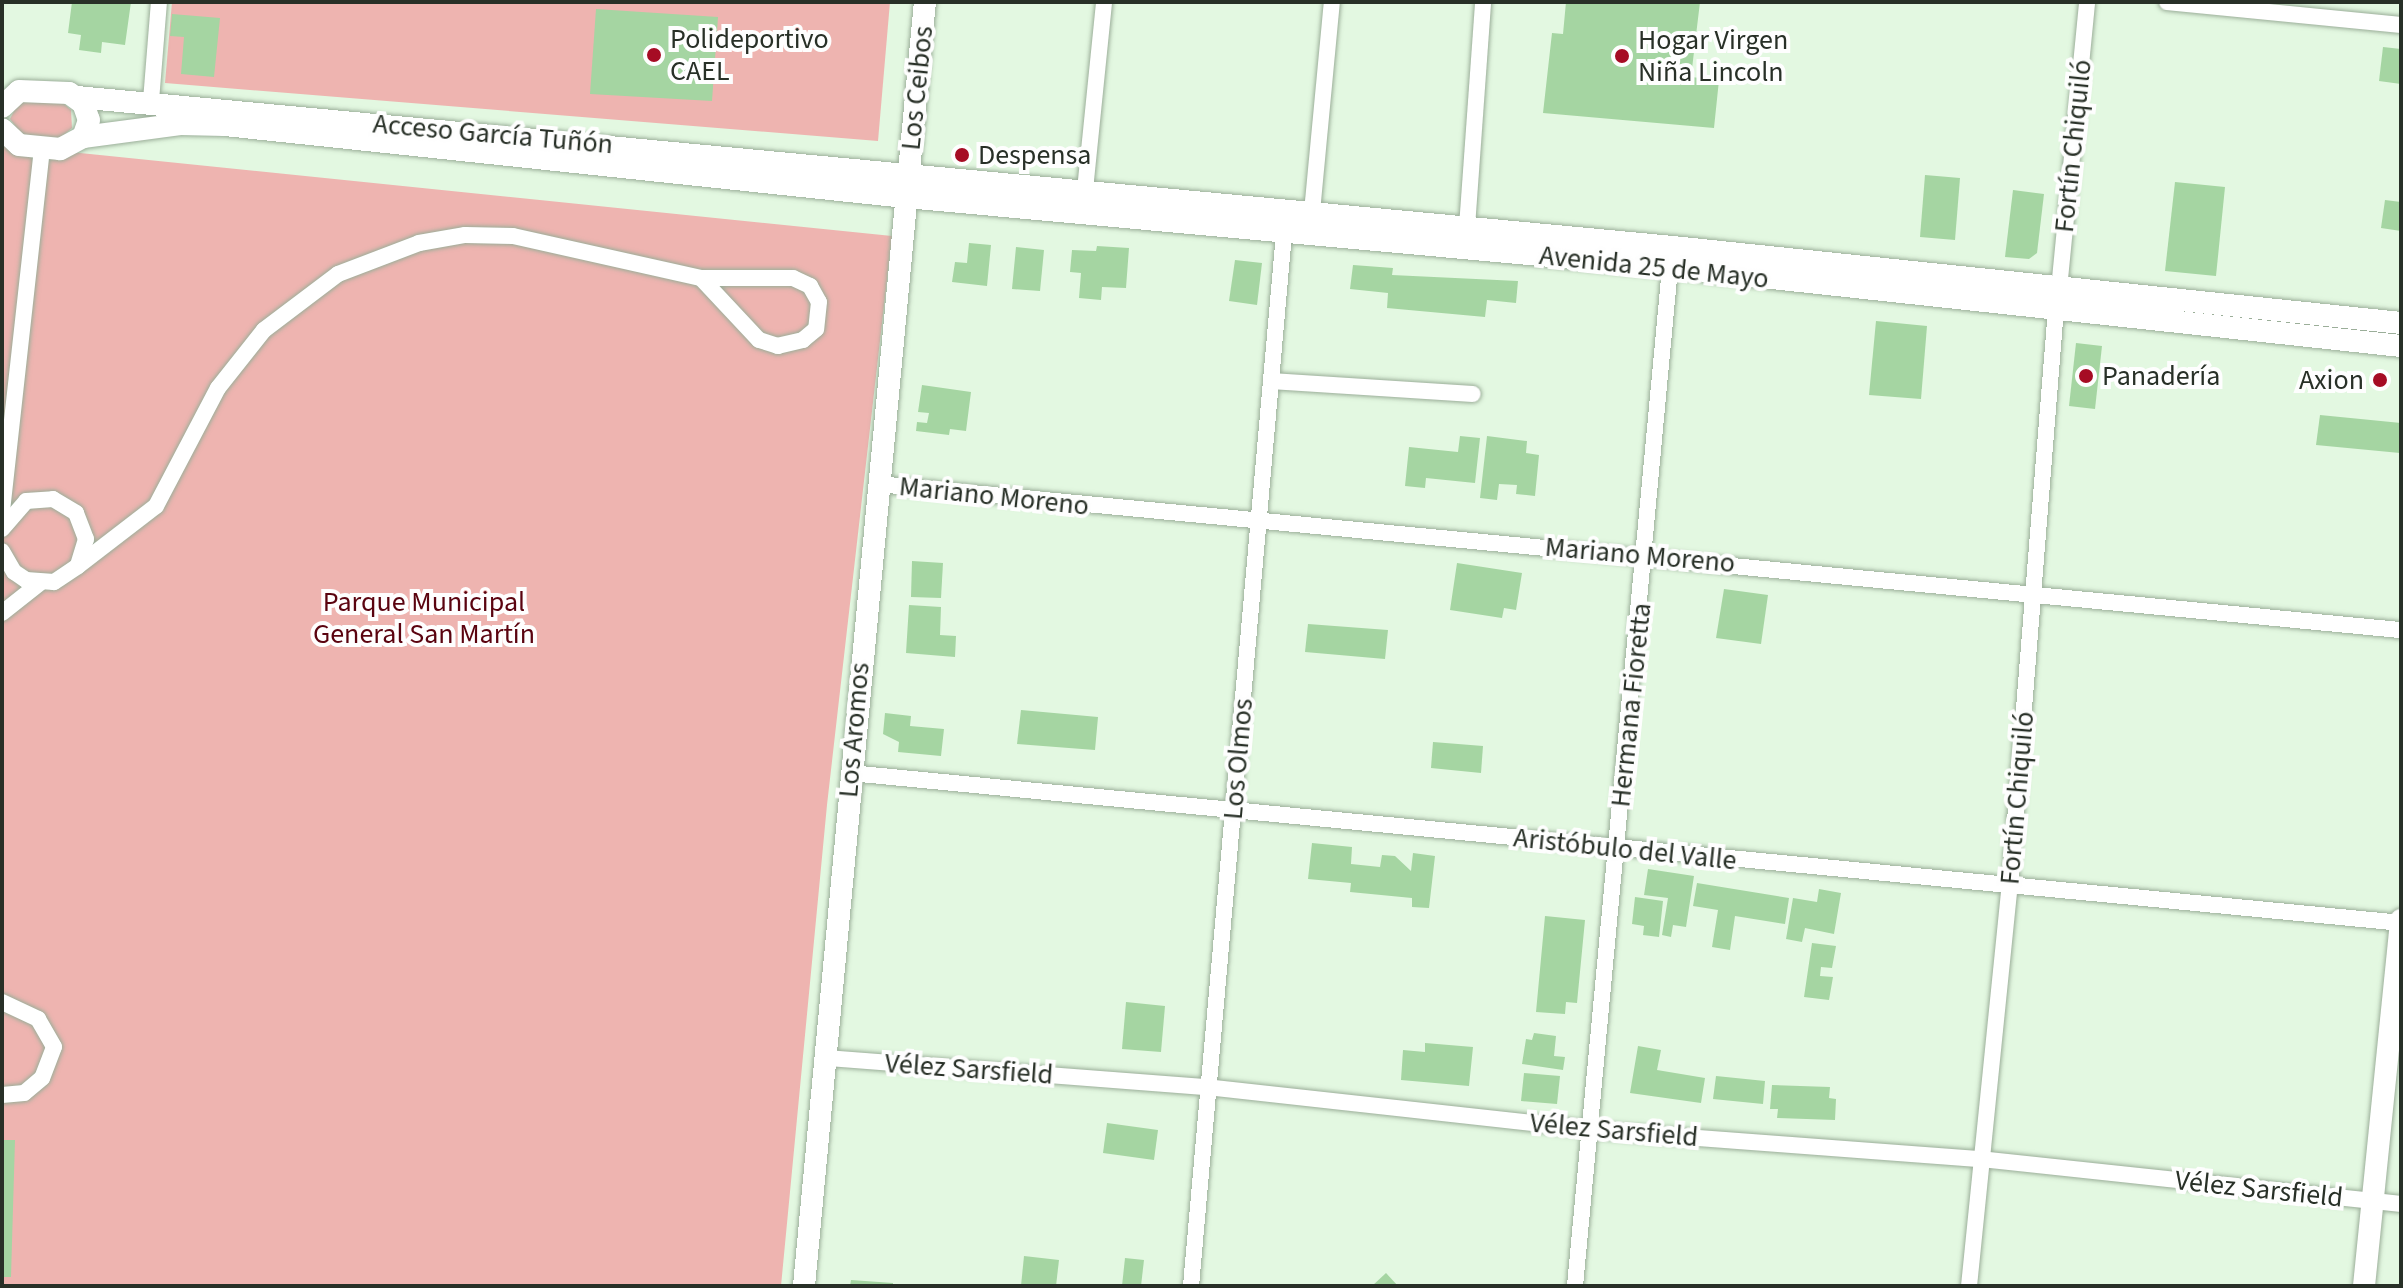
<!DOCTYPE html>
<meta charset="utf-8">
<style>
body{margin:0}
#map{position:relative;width:2403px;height:1288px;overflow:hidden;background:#e3f8e1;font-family:"Source Sans 3",sans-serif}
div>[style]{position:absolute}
.green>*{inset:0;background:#eeb4b0}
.building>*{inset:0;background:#a5d5a2}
.roads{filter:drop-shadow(0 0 2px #9bae99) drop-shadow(0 0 2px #9bae99)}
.street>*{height:16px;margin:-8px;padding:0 8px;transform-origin:8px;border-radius:8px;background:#fff}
.secondary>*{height:22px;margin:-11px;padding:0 11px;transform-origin:11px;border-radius:11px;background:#fff}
.dots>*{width:22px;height:22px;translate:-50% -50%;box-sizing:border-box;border:4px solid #fefefe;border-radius:50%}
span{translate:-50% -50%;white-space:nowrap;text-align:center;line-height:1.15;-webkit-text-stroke:8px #fefefe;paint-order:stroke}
.poi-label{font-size:28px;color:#283027}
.left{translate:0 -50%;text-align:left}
.right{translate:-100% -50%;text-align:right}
.street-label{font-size:28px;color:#283027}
.park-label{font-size:28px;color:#5a030f}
.frame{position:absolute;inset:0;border:4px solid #283027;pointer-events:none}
</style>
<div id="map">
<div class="green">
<div style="clip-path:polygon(172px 2px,890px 2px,878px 141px,165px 83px)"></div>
<div style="clip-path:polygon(19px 101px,62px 102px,71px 110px,72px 128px,58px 140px,22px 135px,10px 119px)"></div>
<div style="clip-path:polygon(2px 145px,892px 236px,827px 805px,781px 1286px,2px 1286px)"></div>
</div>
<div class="building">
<div style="clip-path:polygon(72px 2px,131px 2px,125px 45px,102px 42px,101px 53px,79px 50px,81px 35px,68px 33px)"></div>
<div style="clip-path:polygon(1566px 2px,1700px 2px,1691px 77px,1719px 80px,1714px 128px,1543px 113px,1552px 33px,1563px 34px)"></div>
<div style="clip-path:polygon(596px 9px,718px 17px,712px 101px,590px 94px)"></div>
<div style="clip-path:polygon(172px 14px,220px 18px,214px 77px,181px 74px,184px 37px,170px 36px)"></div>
<div style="clip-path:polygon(2383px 47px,2401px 49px,2401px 84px,2379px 81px)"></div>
<div style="clip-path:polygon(1925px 175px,1960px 178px,1955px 240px,1920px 237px)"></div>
<div style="clip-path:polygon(2175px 182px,2225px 187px,2216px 276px,2165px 271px)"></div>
<div style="clip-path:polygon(2013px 190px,2044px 194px,2037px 253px,2029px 259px,2005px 257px)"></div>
<div style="clip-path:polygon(2385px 200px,2401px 202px,2401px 231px,2381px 228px)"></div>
<div style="clip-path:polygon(969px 243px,991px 245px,987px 286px,952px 282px,955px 262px,967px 263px)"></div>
<div style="clip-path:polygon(1097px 246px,1129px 248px,1126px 288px,1102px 287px,1101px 300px,1079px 298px,1081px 273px,1070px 272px,1072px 250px,1096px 251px)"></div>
<div style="clip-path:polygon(1016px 247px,1044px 250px,1040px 291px,1012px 289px)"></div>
<div style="clip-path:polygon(1235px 260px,1262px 263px,1257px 305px,1229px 301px)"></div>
<div style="clip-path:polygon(1353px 265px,1393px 268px,1392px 275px,1518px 281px,1516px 303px,1487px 300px,1485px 317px,1387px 308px,1388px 293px,1350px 289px)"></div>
<div style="clip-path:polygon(1876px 321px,1927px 326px,1921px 399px,1869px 395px)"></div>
<div style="clip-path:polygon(2076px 343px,2102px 346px,2095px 409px,2069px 406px)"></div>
<div style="clip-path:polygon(922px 385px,971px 392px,966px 431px,950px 429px,949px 435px,916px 431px,917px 422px,927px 423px,929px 413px,918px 412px)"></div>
<div style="clip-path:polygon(2320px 415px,2401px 423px,2400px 453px,2316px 445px)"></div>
<div style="clip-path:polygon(1460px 436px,1480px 438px,1475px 483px,1426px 478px,1425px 488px,1405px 486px,1409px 447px,1458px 452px)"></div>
<div style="clip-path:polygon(1487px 436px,1527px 441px,1526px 453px,1539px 455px,1535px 496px,1516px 494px,1517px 485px,1499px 484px,1497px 500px,1480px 498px)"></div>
<div style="clip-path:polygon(912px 561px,943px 563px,941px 598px,911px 597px)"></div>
<div style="clip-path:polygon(1457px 563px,1522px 573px,1516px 610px,1504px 608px,1502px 618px,1450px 610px)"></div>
<div style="clip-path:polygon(1724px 589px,1768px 595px,1761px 644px,1716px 638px)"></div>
<div style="clip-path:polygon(909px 605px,941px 607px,940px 635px,956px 636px,955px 657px,906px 653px)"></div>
<div style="clip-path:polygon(1308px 624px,1388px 630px,1385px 659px,1305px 652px)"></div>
<div style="clip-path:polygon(1021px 710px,1098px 717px,1095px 750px,1017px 744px)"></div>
<div style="clip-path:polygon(885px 713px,911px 716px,910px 726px,944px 729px,941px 756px,898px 752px,899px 742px,883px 734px)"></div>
<div style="clip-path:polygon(1433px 742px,1483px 746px,1481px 773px,1431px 768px)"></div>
<div style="clip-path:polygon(1312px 843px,1352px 847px,1351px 864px,1380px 867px,1382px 855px,1395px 856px,1411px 871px,1413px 853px,1435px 856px,1429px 908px,1412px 907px,1412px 898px,1350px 892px,1351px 883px,1308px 879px)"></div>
<div style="clip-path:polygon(1648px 869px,1694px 876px,1686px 927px,1673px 925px,1671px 937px,1662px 935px,1668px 898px,1644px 895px)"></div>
<div style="clip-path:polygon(1697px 883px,1789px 898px,1785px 924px,1735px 916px,1730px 950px,1712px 947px,1718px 910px,1693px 906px)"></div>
<div style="clip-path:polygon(1819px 889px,1841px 893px,1834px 934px,1805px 928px,1802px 942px,1786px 939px,1793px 898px,1817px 902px)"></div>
<div style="clip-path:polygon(1635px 897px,1663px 901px,1659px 937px,1643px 935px,1644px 926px,1632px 924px)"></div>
<div style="clip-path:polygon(1545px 916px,1585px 920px,1577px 1003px,1566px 1002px,1565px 1014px,1536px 1012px)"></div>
<div style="clip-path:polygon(1812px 943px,1836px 946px,1832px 968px,1821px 967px,1820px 976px,1833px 977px,1829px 1000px,1804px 997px)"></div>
<div style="clip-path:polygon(1126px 1002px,1165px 1006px,1161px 1052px,1122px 1049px)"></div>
<div style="clip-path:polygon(1534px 1033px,1556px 1036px,1554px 1056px,1565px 1057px,1563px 1070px,1522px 1064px,1526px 1039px,1532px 1040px)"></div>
<div style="clip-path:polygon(1425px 1043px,1473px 1047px,1469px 1086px,1401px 1080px,1403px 1050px,1425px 1052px)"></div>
<div style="clip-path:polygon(1638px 1046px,1661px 1050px,1657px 1070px,1705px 1078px,1701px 1103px,1630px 1093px)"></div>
<div style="clip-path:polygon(1524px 1073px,1560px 1076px,1557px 1104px,1521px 1101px)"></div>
<div style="clip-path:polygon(1716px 1076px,1765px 1081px,1763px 1104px,1713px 1099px)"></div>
<div style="clip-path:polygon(1772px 1085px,1830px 1087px,1829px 1098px,1836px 1099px,1835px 1120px,1777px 1118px,1778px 1109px,1770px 1109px)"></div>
<div style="clip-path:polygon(1107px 1123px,1158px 1130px,1154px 1160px,1103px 1153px)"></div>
<div style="clip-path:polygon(2px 1140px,15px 1140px,11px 1277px,2px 1277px)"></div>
<div style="clip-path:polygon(1024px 1256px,1059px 1260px,1056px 1286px,1021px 1286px)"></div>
<div style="clip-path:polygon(1125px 1258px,1144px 1260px,1141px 1286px,1122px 1286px)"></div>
<div style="clip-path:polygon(1386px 1273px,1398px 1286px,1372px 1286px)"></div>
<div style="clip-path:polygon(851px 1280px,893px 1283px,893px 1286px,850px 1286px)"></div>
</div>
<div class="roads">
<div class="street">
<div style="left:2167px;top:2px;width:235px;rotate:5.6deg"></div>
<div style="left:151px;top:101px;width:99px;rotate:-85.4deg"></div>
<div style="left:1085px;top:190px;width:189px;rotate:-84.2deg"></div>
<div style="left:1312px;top:212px;width:211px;rotate:-84.6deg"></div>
<div style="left:1467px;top:227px;width:226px;rotate:-85.9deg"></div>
<div style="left:2059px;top:289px;width:288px;rotate:-84.4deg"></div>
<div style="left:1271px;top:381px;width:202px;rotate:3.7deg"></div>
<div style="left:878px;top:484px;width:1530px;rotate:5.48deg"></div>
<div style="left:2px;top:511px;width:364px;rotate:-83.7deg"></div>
<div style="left:2px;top:529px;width:37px;rotate:-49deg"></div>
<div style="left:26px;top:501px;width:27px;rotate:-4deg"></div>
<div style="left:53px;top:499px;width:27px;rotate:31deg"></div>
<div style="left:76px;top:513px;width:28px;rotate:69deg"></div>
<div style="left:86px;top:539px;width:28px;rotate:107deg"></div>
<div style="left:78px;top:566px;width:29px;rotate:146deg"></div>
<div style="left:54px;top:582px;width:28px;rotate:-176deg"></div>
<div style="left:26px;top:580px;width:14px;rotate:-146deg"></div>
<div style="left:14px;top:572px;width:24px;rotate:-120deg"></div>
<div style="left:78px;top:566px;width:98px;rotate:-37.6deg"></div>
<div style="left:156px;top:506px;width:133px;rotate:-62.3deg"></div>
<div style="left:218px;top:388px;width:74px;rotate:-51.6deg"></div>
<div style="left:264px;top:330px;width:93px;rotate:-37.1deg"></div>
<div style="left:338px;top:274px;width:87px;rotate:-20.9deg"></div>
<div style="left:419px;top:243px;width:47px;rotate:-9.9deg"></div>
<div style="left:465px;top:235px;width:48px;rotate:1.2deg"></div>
<div style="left:513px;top:236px;width:193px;rotate:12.6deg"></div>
<div style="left:701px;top:278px;width:92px"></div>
<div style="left:793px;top:278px;width:19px;rotate:25deg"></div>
<div style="left:810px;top:286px;width:18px;rotate:61deg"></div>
<div style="left:819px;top:302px;width:27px;rotate:96deg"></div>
<div style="left:816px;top:329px;width:17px;rotate:140deg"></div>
<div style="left:803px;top:340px;width:26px;rotate:167deg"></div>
<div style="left:778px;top:346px;width:20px;rotate:-162deg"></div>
<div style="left:759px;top:340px;width:85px;rotate:-133.1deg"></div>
<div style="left:2px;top:613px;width:48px;rotate:-38.3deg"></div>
<div style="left:850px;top:773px;width:1558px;rotate:5.52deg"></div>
<div style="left:2px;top:1002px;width:40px;rotate:25deg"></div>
<div style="left:38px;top:1019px;width:32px;rotate:60deg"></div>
<div style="left:54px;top:1047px;width:33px;rotate:111deg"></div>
<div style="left:42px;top:1078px;width:23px;rotate:140deg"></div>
<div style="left:24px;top:1093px;width:22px;rotate:175deg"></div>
<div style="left:827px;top:1058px;width:380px;rotate:4.4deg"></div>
<div style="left:1206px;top:1087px;width:389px;rotate:6.3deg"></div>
<div style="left:1593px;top:1130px;width:388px;rotate:4.3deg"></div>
<div style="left:1980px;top:1159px;width:423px;rotate:6.1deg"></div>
<div style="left:1191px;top:1286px;width:1057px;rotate:-84.95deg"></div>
<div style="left:1575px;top:1286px;width:1023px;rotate:-84.67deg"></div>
<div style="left:1969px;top:1286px;width:405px;rotate:-84.2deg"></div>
<div style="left:2010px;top:883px;width:576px;rotate:-85.42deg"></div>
</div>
<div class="secondary">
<div style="left:77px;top:97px;width:1603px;rotate:5.37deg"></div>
<div style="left:1673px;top:247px;width:732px;rotate:5.96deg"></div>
<div style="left:2px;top:107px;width:23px;rotate:-43deg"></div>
<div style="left:19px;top:91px;width:50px;rotate:2.3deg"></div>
<div style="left:69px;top:93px;width:17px;rotate:36deg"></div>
<div style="left:83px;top:103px;width:18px;rotate:71deg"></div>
<div style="left:89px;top:120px;width:18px;rotate:109deg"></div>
<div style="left:83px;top:137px;width:26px;rotate:152deg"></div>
<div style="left:60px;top:149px;width:41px;rotate:-174.4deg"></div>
<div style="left:19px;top:145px;width:23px;rotate:-137deg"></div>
<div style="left:83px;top:137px;width:98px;rotate:-7.6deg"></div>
<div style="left:180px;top:124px;width:45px;rotate:1.3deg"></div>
<div style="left:225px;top:125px;width:685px;rotate:6.04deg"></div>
<div style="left:906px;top:197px;width:767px;rotate:5.23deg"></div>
<div style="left:1670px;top:267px;width:735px;rotate:6.17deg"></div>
<div style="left:804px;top:1286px;width:1290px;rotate:-84.62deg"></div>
<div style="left:2364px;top:1286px;width:368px;rotate:-84.2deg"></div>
</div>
</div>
<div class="dots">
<div style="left:654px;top:55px;background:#a60c24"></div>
<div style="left:1622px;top:56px;background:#a60c24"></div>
<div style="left:962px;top:155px;background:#a60c24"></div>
<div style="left:2086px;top:376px;background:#a60c24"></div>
<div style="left:2380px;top:380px;background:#a60c24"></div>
</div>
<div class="poi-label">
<span class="left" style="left:670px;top:55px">Polideportivo<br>CAEL</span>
<span class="left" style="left:1638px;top:56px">Hogar Virgen<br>Niña Lincoln</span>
<span class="left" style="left:978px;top:155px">Despensa</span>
<span class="left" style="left:2102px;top:376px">Panadería</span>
<span class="right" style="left:2364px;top:380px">Axion</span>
</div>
<div class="street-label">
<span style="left:917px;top:88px;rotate:-84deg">Los Ceibos</span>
<span style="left:493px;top:134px;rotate:5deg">Acceso García Tuñón</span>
<span style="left:2073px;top:146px;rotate:-84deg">Fortín Chiquiló</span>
<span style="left:1654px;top:267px;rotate:6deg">Avenida 25 de Mayo</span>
<span style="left:994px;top:496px;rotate:6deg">Mariano Moreno</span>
<span style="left:1640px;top:555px;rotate:5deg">Mariano Moreno</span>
<span style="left:1631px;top:705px;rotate:-84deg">Hermana Fioretta</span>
<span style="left:854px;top:730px;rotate:-85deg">Los Aromos</span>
<span style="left:1238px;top:759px;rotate:-85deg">Los Olmos</span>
<span style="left:2017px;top:798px;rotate:-85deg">Fortín Chiquiló</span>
<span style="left:1625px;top:849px;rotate:6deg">Aristóbulo del Valle</span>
<span style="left:969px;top:1069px;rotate:4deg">Vélez Sarsfield</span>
<span style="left:1614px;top:1130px;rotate:5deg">Vélez Sarsfield</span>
<span style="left:2259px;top:1189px;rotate:6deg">Vélez Sarsfield</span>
</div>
<div class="park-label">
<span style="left:424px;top:618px">Parque Municipal<br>General San Martín</span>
</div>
<div class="frame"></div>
</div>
